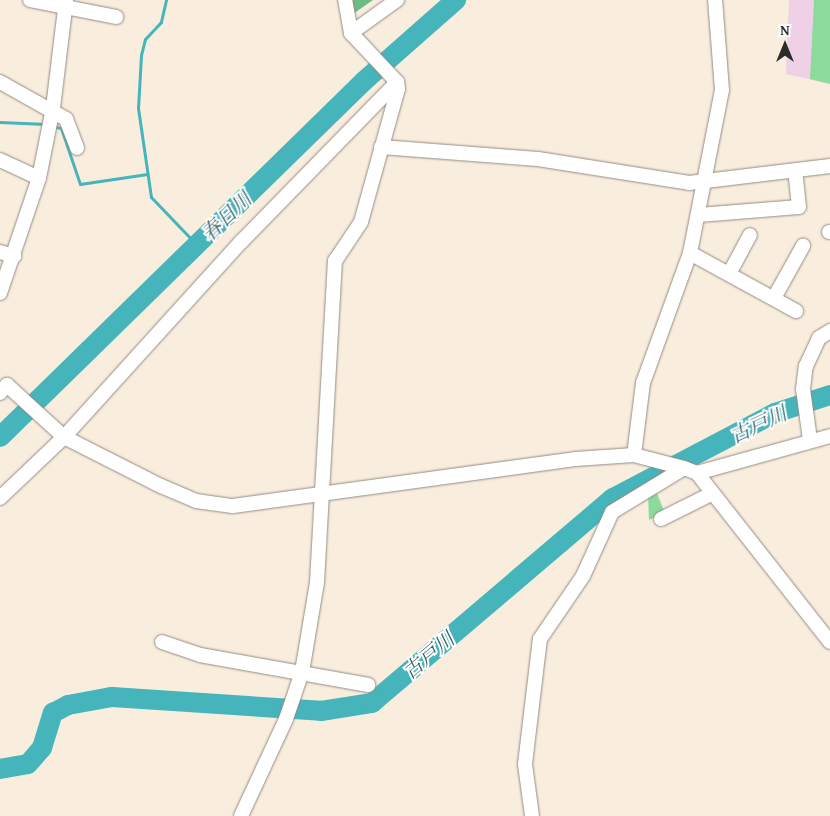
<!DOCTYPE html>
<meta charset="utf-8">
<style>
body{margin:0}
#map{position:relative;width:830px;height:816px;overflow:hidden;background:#f9edde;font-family:"Gentium Book Plus","Noto Serif JP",serif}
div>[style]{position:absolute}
.built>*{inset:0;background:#eed0e7}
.green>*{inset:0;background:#8adb9c}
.forest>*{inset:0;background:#6fbb84}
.stream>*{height:3px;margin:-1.5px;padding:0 1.5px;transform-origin:1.5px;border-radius:1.5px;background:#45b5bb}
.river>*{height:20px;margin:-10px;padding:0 10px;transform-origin:10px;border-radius:10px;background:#45b5bb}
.roads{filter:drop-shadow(0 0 1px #928c84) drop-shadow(0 0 1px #928c84)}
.minor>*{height:14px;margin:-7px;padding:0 7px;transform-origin:7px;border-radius:7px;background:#fff}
span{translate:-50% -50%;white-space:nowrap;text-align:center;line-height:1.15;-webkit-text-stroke:4px #fff;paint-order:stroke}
.water-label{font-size:20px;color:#356265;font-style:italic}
.north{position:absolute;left:760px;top:20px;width:50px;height:50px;-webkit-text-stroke:4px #fff;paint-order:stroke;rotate:0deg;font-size:14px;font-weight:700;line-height:20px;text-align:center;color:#2b2b2b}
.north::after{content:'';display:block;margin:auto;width:18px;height:22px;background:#2b2b2b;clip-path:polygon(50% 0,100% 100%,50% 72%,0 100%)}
</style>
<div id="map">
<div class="built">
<div style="clip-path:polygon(789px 0,830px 0,830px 84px,786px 74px)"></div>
</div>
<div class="green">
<div style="clip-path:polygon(814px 0,830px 0,830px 84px,810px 79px)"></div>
<div style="clip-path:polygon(656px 491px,665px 513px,649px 520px,648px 494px)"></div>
</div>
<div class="forest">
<div style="clip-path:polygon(352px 0,373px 0,353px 14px)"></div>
</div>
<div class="stream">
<div style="left:166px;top:0;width:23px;rotate:103deg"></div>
<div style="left:161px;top:22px;width:23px;rotate:133deg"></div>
<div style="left:145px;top:39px;width:16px;rotate:104deg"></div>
<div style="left:141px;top:55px;width:53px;rotate:93.2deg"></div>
<div style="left:138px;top:108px;width:90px;rotate:81.7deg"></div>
<div style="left:151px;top:197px;width:65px;rotate:46.2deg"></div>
<div style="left:0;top:122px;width:46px;rotate:2.5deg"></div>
<div style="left:52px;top:126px;width:9px;rotate:13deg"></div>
<div style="left:61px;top:128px;width:59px;rotate:71.3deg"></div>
<div style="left:80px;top:184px;width:68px;rotate:-8.5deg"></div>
</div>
<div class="river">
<div style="left:0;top:437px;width:509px;rotate:-44.36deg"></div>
<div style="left:364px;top:81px;width:123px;rotate:-41.4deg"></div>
<div style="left:0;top:769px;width:28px;rotate:-10deg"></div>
<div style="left:28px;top:764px;width:21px;rotate:-49deg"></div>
<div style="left:42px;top:748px;width:37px;rotate:-73deg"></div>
<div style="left:53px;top:713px;width:17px;rotate:-28deg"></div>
<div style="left:68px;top:705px;width:45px;rotate:-10.3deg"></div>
<div style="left:112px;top:697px;width:209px;rotate:3.8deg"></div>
<div style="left:321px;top:711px;width:52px;rotate:-8.9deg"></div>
<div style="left:372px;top:703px;width:316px;rotate:-40.4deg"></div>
<div style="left:613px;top:498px;width:183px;rotate:-27.7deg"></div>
<div style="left:775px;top:413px;width:58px;rotate:-18.1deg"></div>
</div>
<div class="roads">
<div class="minor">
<div style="left:30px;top:0;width:88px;rotate:11.2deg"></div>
<div style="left:351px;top:33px;width:57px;rotate:-35.7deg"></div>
<div style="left:0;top:82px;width:76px;rotate:29.3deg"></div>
<div style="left:66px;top:119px;width:31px;rotate:69deg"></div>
<div style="left:381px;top:147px;width:157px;rotate:4.4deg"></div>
<div style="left:538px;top:159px;width:153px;rotate:9deg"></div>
<div style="left:689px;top:183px;width:142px;rotate:-6.9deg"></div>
<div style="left:0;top:160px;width:43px;rotate:24.8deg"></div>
<div style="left:699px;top:215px;width:100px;rotate:-4.6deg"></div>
<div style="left:799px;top:207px;width:36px;rotate:-96deg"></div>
<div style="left:829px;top:232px;width:1px"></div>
<div style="left:0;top:252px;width:15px;rotate:16deg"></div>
<div style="left:690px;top:253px;width:121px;rotate:28.7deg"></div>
<div style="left:729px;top:274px;width:44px;rotate:-61.7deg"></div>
<div style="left:0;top:293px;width:121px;rotate:-71.3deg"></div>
<div style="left:39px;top:178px;width:71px;rotate:-78.7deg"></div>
<div style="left:53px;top:108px;width:109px;rotate:-83.1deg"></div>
<div style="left:774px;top:298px;width:60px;rotate:-60.9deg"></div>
<div style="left:0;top:393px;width:11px;rotate:-49deg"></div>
<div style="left:7px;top:385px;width:77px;rotate:42.4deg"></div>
<div style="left:64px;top:437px;width:109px;rotate:26.8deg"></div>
<div style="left:161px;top:486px;width:38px;rotate:23deg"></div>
<div style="left:196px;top:501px;width:37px;rotate:8deg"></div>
<div style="left:233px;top:506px;width:345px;rotate:-7.8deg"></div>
<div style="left:575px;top:459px;width:59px;rotate:-3.9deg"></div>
<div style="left:634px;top:455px;width:52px;rotate:14.6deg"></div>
<div style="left:684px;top:468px;width:14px;rotate:21deg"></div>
<div style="left:697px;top:473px;width:215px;rotate:51.8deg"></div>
<div style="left:810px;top:440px;width:51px;rotate:-97.8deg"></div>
<div style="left:803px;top:389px;width:23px;rotate:-83deg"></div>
<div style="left:806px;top:366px;width:31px;rotate:-65deg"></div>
<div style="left:819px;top:338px;width:13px;rotate:-32deg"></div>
<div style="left:634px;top:455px;width:73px;rotate:-82.9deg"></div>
<div style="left:643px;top:383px;width:138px;rotate:-70.1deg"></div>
<div style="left:690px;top:253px;width:166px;rotate:-78.9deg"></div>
<div style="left:722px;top:90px;width:90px;rotate:-94.4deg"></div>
<div style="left:697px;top:473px;width:138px;rotate:-15.5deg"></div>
<div style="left:0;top:498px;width:88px;rotate:-43.6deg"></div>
<div style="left:64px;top:437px;width:265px;rotate:-47.8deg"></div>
<div style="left:242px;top:241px;width:222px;rotate:-45.7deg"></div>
<div style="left:661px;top:519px;width:56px;rotate:-26.6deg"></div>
<div style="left:162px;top:642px;width:40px;rotate:18.9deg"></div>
<div style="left:200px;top:655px;width:171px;rotate:10.1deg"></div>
<div style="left:241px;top:816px;width:107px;rotate:-65.1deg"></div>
<div style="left:286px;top:719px;width:50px;rotate:-71.2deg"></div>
<div style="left:302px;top:672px;width:91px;rotate:-80.5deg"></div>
<div style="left:317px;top:582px;width:322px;rotate:-86.8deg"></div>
<div style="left:335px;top:261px;width:47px;rotate:-56.3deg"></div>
<div style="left:361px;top:222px;width:138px;rotate:-74.5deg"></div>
<div style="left:398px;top:89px;width:7px;rotate:-98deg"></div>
<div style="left:397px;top:82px;width:67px;rotate:-133.2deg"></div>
<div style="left:351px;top:33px;width:34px;rotate:-100deg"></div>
<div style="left:532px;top:816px;width:52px;rotate:-97.7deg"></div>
<div style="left:525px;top:764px;width:126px;rotate:-83.2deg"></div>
<div style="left:540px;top:639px;width:76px;rotate:-55.7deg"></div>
<div style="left:583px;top:576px;width:70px;rotate:-65.6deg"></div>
<div style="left:612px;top:512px;width:84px;rotate:-31.4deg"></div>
</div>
</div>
<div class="water-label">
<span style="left:226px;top:216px;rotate:-44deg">春日川</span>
<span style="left:758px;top:424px;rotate:-25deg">古戸川</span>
<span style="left:428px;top:655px;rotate:-40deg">古戸川</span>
</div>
<div class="north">N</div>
</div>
